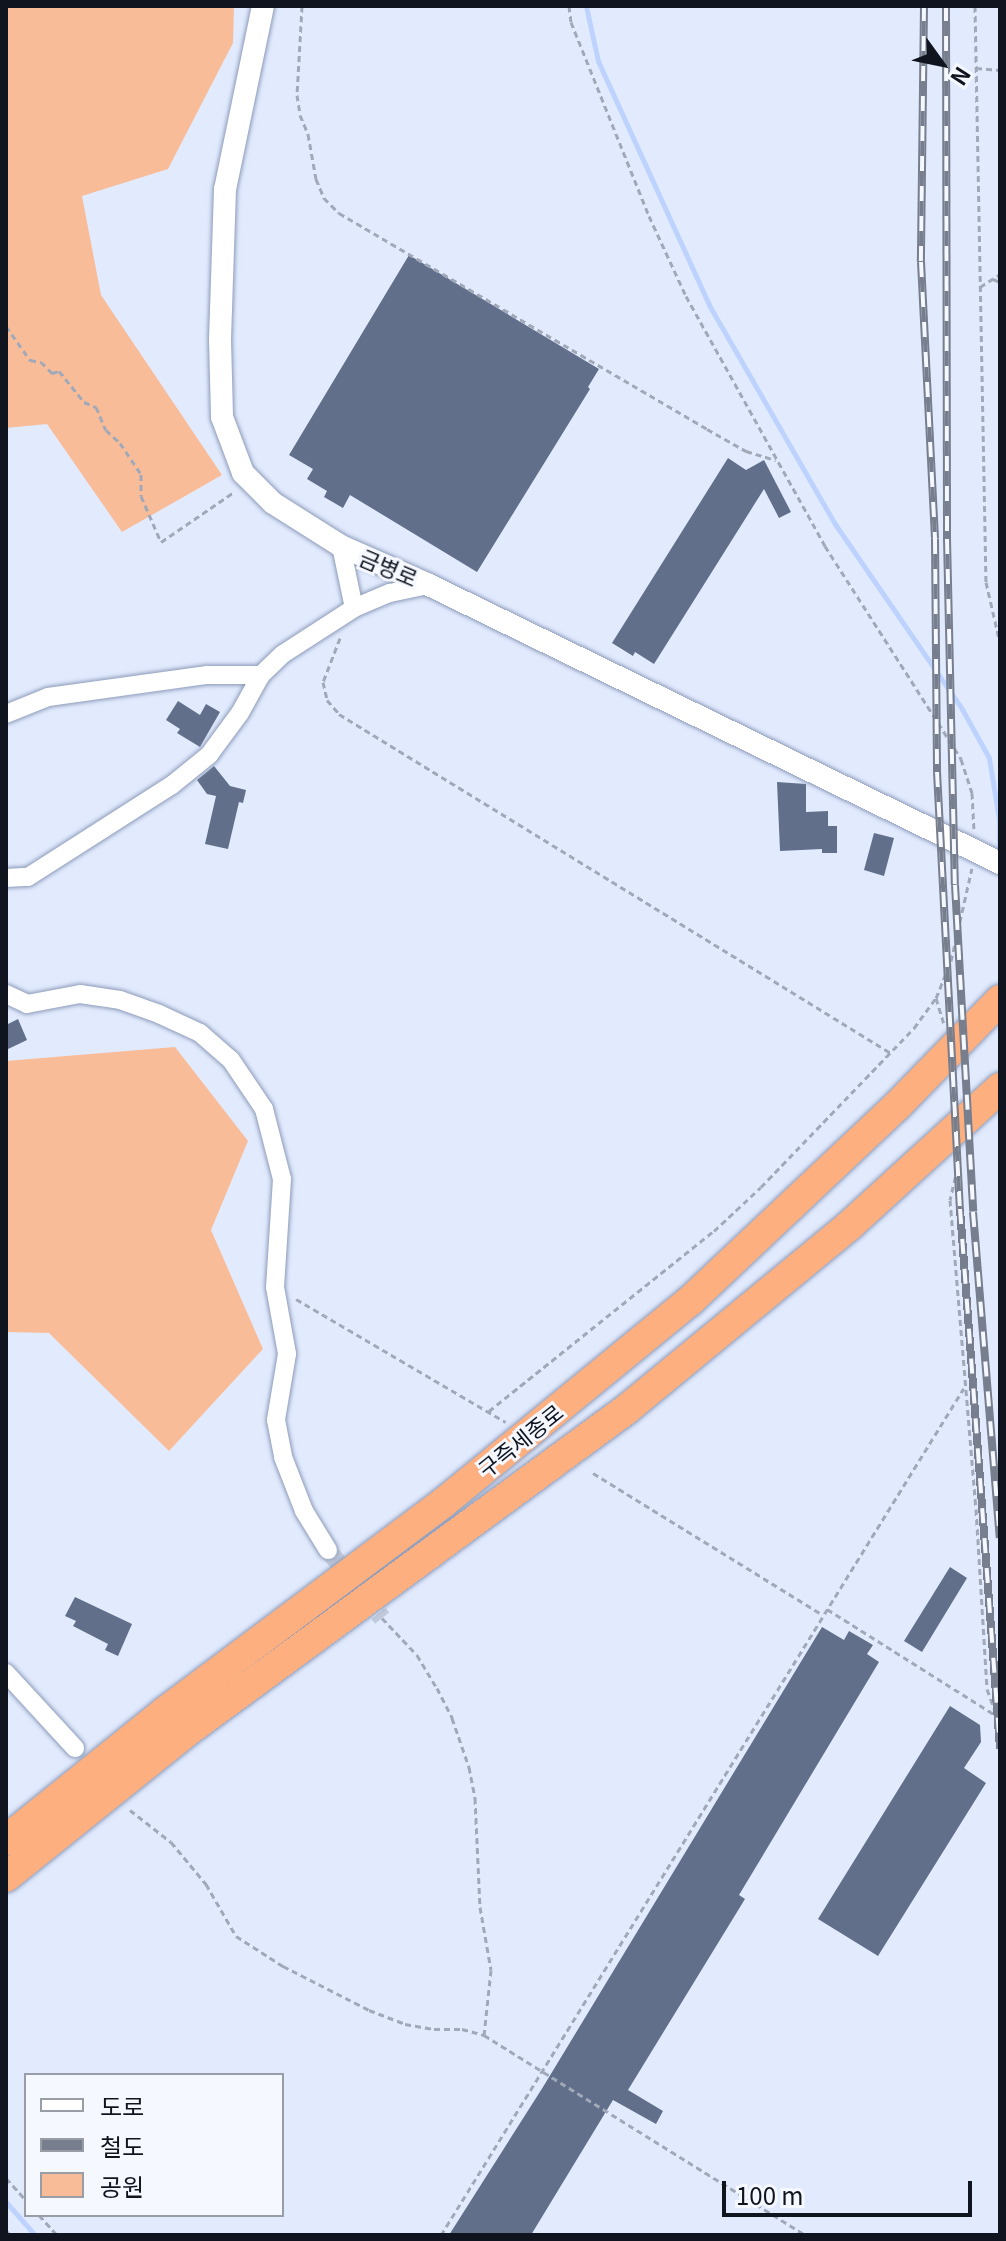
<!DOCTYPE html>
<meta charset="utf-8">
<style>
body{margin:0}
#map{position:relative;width:1006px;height:2241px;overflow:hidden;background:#e2ebfe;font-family:Georgia,"Noto Sans KR",serif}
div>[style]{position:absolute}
.green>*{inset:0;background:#f9bc99}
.stream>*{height:5px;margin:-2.5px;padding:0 2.5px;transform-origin:2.5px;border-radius:2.5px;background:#bdd3fe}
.building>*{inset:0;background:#626f8b}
.minor-tunnel>*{height:18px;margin-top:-9px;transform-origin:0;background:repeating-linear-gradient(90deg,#c2cbdc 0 18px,transparent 0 27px)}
.path>*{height:3px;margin-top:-1.5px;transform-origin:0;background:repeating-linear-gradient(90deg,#a1a9b9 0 6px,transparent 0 10px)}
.roads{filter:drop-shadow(0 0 2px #8d9bb9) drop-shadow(0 0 2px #8d9bb9)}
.minor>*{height:18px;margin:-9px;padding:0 9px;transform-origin:9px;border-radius:9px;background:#fff}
.tertiary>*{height:22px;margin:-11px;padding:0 11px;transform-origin:11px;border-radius:11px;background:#fff}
.trunk>*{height:30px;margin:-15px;padding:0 15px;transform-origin:15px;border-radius:15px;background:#feaf7f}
.rail>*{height:8px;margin-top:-4px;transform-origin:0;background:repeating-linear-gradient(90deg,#f5f8ff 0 15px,#777e8d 0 30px);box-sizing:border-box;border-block:2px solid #777e8d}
span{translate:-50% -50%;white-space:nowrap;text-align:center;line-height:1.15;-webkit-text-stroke:6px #f5f8ff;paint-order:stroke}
.street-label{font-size:22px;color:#0f141e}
.frame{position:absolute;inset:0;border:8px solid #0f141e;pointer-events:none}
.legend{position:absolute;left:24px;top:2073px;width:260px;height:144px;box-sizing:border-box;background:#f5f8ff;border:2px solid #999da5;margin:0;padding:10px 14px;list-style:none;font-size:24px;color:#0f141e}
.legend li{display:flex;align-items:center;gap:16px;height:40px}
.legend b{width:40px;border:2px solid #999da5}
.north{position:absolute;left:902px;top:24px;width:80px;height:80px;-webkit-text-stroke:6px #f5f8ff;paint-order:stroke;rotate:123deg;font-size:22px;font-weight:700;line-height:32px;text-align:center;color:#0f141e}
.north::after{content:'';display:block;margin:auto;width:28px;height:36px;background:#0f141e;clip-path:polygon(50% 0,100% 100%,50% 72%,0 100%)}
.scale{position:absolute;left:722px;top:2181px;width:250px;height:36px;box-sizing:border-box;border:4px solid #0f141e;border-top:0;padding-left:10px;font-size:24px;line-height:28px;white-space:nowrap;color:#0f141e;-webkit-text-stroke:6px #f5f8ff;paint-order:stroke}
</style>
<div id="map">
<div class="green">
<div style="clip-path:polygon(6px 6px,234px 6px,233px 43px,168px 169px,82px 196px,101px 295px,222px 475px,122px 532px,47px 424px,6px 428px)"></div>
<div style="clip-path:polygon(175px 1047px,248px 1141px,211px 1230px,263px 1349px,169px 1451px,49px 1333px,6px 1332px,6px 1061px)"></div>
</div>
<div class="stream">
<div style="left:586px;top:6px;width:56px;rotate:77.7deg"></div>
<div style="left:598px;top:61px;width:268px;rotate:65.5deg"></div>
<div style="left:709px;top:305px;width:253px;rotate:60.1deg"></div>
<div style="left:835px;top:524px;width:224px;rotate:55.5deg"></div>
<div style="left:962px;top:709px;width:56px;rotate:61.1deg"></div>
<div style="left:989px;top:758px;width:63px;rotate:80.8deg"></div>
<div style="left:999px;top:820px;width:35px;rotate:90deg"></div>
<div style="left:1000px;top:869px;width:22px;rotate:90deg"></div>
<div style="left:6px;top:2202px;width:44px;rotate:48.7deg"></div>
</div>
<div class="building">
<div style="clip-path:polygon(409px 255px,599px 369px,588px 387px,590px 389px,477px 572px,350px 495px,343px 508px,324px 497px,327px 491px,307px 479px,313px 469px,289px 455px)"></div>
<div style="clip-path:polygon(728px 458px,746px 470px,764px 460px,791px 512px,779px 518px,764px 489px,654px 664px,635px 652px,633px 656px,612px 643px)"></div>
<div style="clip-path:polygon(178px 701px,200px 715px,206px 704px,220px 712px,200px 747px,177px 733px,180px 729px,166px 720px)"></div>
<div style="clip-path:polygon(214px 766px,230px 786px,246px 790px,243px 803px,239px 802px,228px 849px,205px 844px,216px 796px,207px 794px,197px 780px)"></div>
<div style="clip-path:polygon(777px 782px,806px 784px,806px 812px,828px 811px,828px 826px,837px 826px,837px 853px,822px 853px,822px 849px,780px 851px)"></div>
<div style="clip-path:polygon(874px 833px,894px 838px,884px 876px,864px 870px)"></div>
<div style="clip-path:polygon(18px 1019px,27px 1040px,6px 1050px,6px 1025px)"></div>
<div style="clip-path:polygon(950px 1567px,967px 1578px,922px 1652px,904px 1641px)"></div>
<div style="clip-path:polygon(75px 1597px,132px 1624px,118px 1656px,105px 1650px,108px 1644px,73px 1626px,76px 1621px,65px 1616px)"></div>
<div style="clip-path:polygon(822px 1627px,844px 1640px,849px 1631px,873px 1645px,867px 1654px,879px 1662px,739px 1895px,745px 1899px,628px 2090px,663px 2111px,656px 2124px,613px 2100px,531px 2235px,449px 2235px,543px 2087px)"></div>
<div style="clip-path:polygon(950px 1706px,980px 1725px,981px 1742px,964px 1768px,986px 1783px,878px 1956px,818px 1919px)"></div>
</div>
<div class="minor-tunnel">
<div style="left:328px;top:1550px;width:87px;rotate:51.5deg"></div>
</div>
<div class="path">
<div style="left:302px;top:6px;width:89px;rotate:93.2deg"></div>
<div style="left:297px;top:95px;width:20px;rotate:81deg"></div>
<div style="left:300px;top:115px;width:21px;rotate:67deg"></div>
<div style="left:308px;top:134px;width:46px;rotate:79.9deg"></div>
<div style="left:316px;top:179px;width:21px;rotate:67deg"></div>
<div style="left:324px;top:198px;width:21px;rotate:45deg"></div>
<div style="left:339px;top:213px;width:427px;rotate:30.4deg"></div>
<div style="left:707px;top:429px;width:45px;rotate:29.4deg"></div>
<div style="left:746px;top:451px;width:31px;rotate:17deg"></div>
<div style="left:569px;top:6px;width:16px;rotate:83deg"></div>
<div style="left:571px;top:22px;width:209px;rotate:68.1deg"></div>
<div style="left:649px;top:216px;width:88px;rotate:65.2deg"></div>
<div style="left:686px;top:296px;width:286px;rotate:60.9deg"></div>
<div style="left:825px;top:546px;width:253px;rotate:57.4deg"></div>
<div style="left:961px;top:759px;width:36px;rotate:72deg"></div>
<div style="left:972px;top:793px;width:36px;rotate:87deg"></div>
<div style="left:975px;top:6px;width:576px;rotate:88.91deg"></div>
<div style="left:986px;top:582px;width:63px;rotate:77.1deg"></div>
<div style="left:976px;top:68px;width:24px;rotate:5deg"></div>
<div style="left:993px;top:279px;width:8px;rotate:23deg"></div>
<div style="left:980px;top:287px;width:24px;rotate:-33deg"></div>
<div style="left:6px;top:326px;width:42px;rotate:54.8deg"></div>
<div style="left:30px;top:360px;width:11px;rotate:10deg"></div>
<div style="left:41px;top:362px;width:16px;rotate:45deg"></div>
<div style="left:52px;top:373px;width:7px;rotate:-16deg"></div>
<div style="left:59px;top:371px;width:40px;rotate:51deg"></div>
<div style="left:84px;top:402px;width:13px;rotate:23deg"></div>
<div style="left:96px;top:407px;width:25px;rotate:67deg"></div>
<div style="left:106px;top:430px;width:19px;rotate:43deg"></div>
<div style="left:120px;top:443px;width:37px;rotate:56deg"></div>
<div style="left:141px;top:474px;width:22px;rotate:90deg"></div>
<div style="left:141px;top:496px;width:50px;rotate:66.5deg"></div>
<div style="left:161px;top:542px;width:88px;rotate:-34.4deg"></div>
<div style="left:340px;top:638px;width:47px;rotate:111.1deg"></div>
<div style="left:323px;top:682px;width:18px;rotate:77deg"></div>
<div style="left:327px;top:700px;width:18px;rotate:49deg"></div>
<div style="left:339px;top:714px;width:648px;rotate:31.56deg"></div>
<div style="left:936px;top:998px;width:28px;rotate:73deg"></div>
<div style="left:960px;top:1157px;width:44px;rotate:103.1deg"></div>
<div style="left:950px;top:1200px;width:310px;rotate:85.2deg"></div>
<div style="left:976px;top:1509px;width:180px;rotate:86.5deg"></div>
<div style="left:987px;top:1689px;width:37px;rotate:70deg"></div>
<div style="left:296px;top:1299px;width:243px;rotate:30.4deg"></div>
<div style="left:489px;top:1411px;width:288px;rotate:-38.7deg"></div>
<div style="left:714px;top:1231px;width:64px;rotate:-43.1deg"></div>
<div style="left:761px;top:1187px;width:221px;rotate:-46.1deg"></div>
<div style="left:914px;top:1028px;width:37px;rotate:-54deg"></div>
<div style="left:936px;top:998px;width:40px;rotate:-68deg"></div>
<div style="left:951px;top:961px;width:95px;rotate:-77.3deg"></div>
<div style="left:593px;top:1473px;width:268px;rotate:31.7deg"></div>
<div style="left:827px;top:1609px;width:204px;rotate:32.2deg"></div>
<div style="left:382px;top:1618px;width:51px;rotate:46.6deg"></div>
<div style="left:417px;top:1655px;width:39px;rotate:59deg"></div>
<div style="left:437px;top:1688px;width:34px;rotate:63deg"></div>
<div style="left:452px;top:1718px;width:52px;rotate:70.9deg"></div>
<div style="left:469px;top:1767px;width:32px;rotate:79deg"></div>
<div style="left:475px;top:1798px;width:109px;rotate:87.4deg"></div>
<div style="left:480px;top:1907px;width:64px;rotate:80.1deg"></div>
<div style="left:491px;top:1970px;width:65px;rotate:96.1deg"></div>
<div style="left:1000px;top:1781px;width:11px;rotate:90deg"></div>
<div style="left:130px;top:1810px;width:52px;rotate:38deg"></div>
<div style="left:171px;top:1842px;width:55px;rotate:50.2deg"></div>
<div style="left:206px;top:1884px;width:60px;rotate:60deg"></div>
<div style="left:236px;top:1936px;width:56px;rotate:32.6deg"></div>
<div style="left:283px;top:1966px;width:97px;rotate:27.1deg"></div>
<div style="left:369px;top:2010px;width:39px;rotate:21deg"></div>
<div style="left:405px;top:2024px;width:29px;rotate:10deg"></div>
<div style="left:434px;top:2029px;width:28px"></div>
<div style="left:462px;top:2029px;width:23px;rotate:15deg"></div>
<div style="left:484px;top:2035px;width:378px;rotate:31.9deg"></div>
<div style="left:6px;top:2178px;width:30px;rotate:48deg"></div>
<div style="left:39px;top:2215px;width:27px;rotate:48deg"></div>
<div style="left:6px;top:2230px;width:6px;rotate:51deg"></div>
<div style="left:441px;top:2235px;width:995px;rotate:-58.31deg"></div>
</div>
<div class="roads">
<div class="minor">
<div style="left:341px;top:546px;width:63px;rotate:78.2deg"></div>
<div style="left:6px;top:714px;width:45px;rotate:-22deg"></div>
<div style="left:48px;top:697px;width:161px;rotate:-7.9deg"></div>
<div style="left:207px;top:675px;width:54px"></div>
<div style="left:6px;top:878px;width:22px;rotate:-3deg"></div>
<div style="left:28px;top:877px;width:171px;rotate:-32.6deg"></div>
<div style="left:172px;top:785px;width:48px;rotate:-39deg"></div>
<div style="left:209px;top:755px;width:52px;rotate:-53.6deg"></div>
<div style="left:240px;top:713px;width:43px;rotate:-61.1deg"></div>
<div style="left:261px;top:675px;width:30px;rotate:-44deg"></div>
<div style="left:283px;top:654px;width:85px;rotate:-32.9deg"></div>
<div style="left:354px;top:608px;width:39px;rotate:-23deg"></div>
<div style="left:390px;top:593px;width:40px;rotate:-12deg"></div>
<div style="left:6px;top:994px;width:23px;rotate:25deg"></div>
<div style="left:27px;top:1004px;width:54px;rotate:-10.7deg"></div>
<div style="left:80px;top:994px;width:40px;rotate:8.5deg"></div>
<div style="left:120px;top:1000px;width:41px;rotate:19.7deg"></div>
<div style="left:159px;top:1014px;width:45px;rotate:24.9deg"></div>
<div style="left:200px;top:1033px;width:41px;rotate:41.1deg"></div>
<div style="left:231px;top:1060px;width:59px;rotate:56deg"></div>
<div style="left:264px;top:1109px;width:72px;rotate:75.6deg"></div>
<div style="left:282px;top:1179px;width:108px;rotate:93.7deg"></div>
<div style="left:275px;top:1287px;width:68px;rotate:79.8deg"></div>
<div style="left:287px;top:1354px;width:67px;rotate:99.5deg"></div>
<div style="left:276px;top:1420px;width:38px;rotate:79deg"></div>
<div style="left:283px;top:1457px;width:58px;rotate:68.7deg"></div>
<div style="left:304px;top:1511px;width:46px;rotate:58.4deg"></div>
<div style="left:6px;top:1673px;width:102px;rotate:47.4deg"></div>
</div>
<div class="tertiary">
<div style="left:263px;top:6px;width:187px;rotate:101.7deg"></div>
<div style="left:225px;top:189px;width:150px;rotate:91.9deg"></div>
<div style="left:220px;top:339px;width:78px;rotate:88.5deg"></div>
<div style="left:222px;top:417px;width:60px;rotate:69.4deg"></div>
<div style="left:243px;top:473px;width:42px;rotate:45deg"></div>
<div style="left:273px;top:503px;width:80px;rotate:32.3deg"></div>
<div style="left:341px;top:546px;width:96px;rotate:23.9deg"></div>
<div style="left:429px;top:585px;width:635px;rotate:25.96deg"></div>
</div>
<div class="trunk">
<div style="left:6px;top:1840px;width:206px;rotate:-38.9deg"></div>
<div style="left:166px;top:1711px;width:346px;rotate:-36.9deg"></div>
<div style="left:443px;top:1503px;width:319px;rotate:-39.3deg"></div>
<div style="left:690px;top:1301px;width:284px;rotate:-43.3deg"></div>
<div style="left:897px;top:1106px;width:148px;rotate:-45.8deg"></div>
<div style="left:6px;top:1877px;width:230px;rotate:-38.8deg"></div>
<div style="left:185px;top:1733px;width:548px;rotate:-36.24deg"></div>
<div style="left:627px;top:1409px;width:288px;rotate:-39.5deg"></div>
<div style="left:849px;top:1226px;width:205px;rotate:-42.4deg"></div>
</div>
</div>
<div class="rail">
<div style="left:924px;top:6px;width:256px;rotate:90.7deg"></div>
<div style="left:921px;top:262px;width:277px;rotate:87.1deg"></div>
<div style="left:935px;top:539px;width:233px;rotate:89.5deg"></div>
<div style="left:937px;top:772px;width:438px;rotate:87deg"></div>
<div style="left:960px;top:1209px;width:541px;rotate:85.76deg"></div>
<div style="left:946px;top:6px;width:533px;rotate:89.89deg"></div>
<div style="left:947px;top:539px;width:346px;rotate:88.7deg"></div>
<div style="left:955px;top:885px;width:327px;rotate:86.8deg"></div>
<div style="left:973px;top:1212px;width:327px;rotate:85.3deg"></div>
</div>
<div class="street-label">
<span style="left:389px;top:567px;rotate:23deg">금병로</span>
<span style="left:520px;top:1440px;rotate:-39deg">구즉세종로</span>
</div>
<div class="frame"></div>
<ul class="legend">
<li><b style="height:10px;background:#fff"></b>도로</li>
<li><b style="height:10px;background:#777e8d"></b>철도</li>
<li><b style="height:22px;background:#f9bc99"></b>공원</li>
</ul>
<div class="north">N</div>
<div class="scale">100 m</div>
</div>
